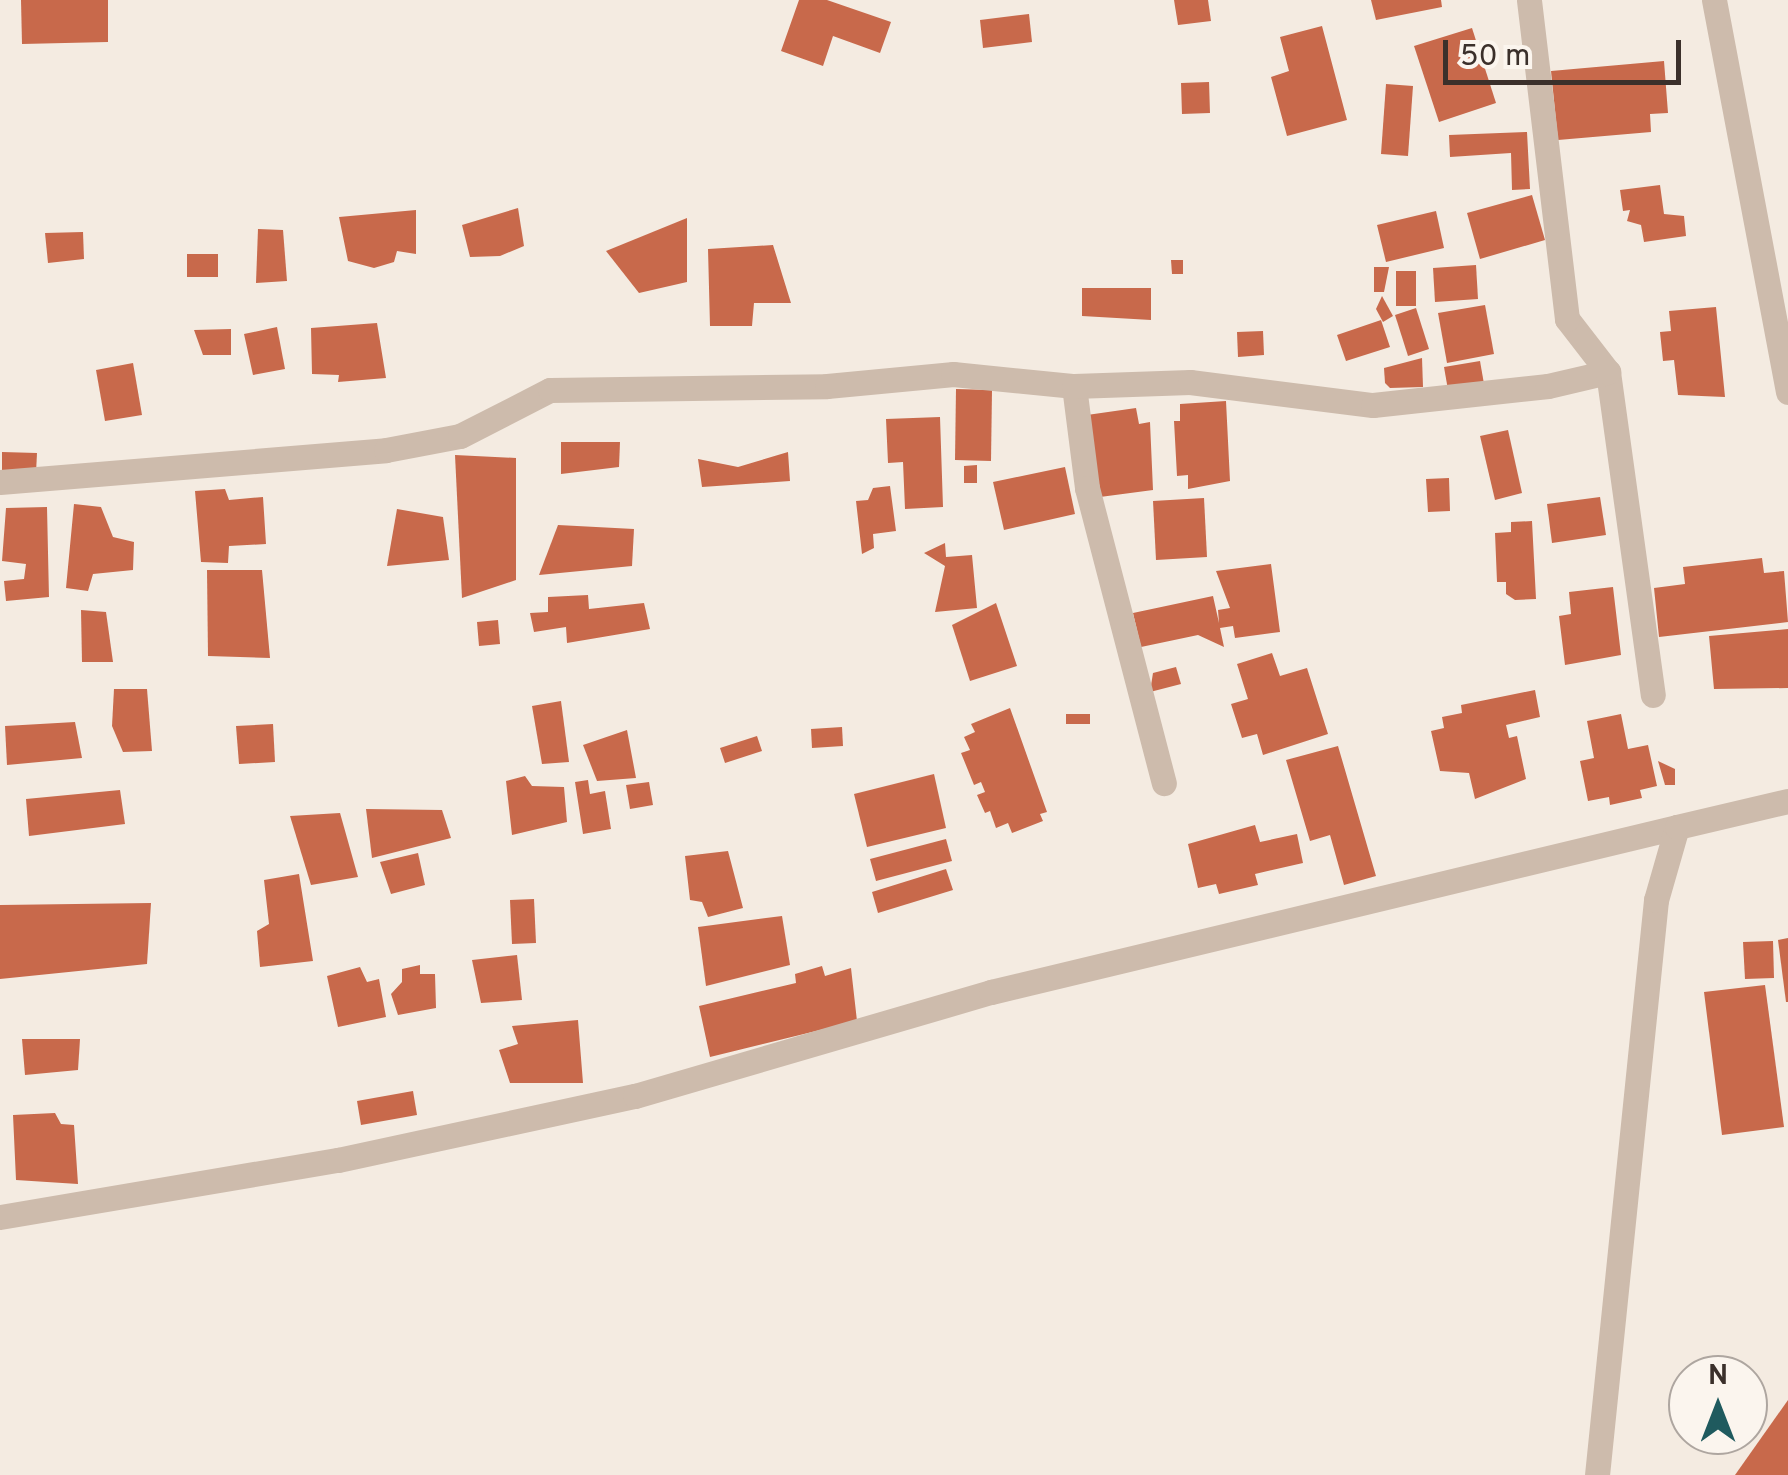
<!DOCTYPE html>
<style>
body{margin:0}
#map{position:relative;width:1788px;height:1475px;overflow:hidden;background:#f4ebe1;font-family:Overpass,sans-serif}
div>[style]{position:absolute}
.building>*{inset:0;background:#c8694b}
.minor>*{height:25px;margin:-12.5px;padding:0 12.5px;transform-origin:12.5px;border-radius:12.5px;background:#cdbbac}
span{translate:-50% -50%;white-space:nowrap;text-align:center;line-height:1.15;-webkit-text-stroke:8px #fbf5ee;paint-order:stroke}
.north{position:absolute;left:1668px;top:1355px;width:100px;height:100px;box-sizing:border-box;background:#fbf5ee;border:2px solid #aea6a0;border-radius:50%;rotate:0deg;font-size:28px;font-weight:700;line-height:40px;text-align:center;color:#3b302b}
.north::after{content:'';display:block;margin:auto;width:35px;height:45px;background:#1f5a5e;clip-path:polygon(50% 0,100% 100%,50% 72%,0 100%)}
.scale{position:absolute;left:1443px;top:40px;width:238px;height:45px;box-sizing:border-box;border:5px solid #3b302b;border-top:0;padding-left:12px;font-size:30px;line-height:35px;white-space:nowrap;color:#3b302b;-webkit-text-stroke:8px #fbf5ee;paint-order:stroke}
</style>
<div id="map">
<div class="building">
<div style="clip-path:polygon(21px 0,108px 0,108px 42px,22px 44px)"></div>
<div style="clip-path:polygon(799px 0,827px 0,891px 22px,880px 53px,833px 36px,823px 66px,781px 51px)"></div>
<div style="clip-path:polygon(1174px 0,1208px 0,1211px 21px,1178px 25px)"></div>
<div style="clip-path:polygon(1371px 0,1441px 0,1442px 7px,1376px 20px)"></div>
<div style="clip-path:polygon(1029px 14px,1032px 42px,983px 48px,980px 20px)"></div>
<div style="clip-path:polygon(1322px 26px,1347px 120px,1287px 136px,1271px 77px,1289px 71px,1280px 37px)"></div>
<div style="clip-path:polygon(1472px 28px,1496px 103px,1439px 122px,1414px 46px)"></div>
<div style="clip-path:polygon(1664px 61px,1668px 113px,1650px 114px,1651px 132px,1558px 140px,1551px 71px)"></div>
<div style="clip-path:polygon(1209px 82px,1210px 113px,1182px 114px,1181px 83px)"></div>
<div style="clip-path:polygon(1386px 84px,1413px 86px,1408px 156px,1381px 154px)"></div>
<div style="clip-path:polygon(1527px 132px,1530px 189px,1512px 190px,1511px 153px,1450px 157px,1449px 135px)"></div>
<div style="clip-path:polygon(1660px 185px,1664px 214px,1684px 216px,1686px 236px,1644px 242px,1641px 225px,1627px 221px,1630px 210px,1623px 211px,1620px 190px)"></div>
<div style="clip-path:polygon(1532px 195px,1545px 240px,1480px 259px,1467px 213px)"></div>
<div style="clip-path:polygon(518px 208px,524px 246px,500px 256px,470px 257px,462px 225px)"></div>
<div style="clip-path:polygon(416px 210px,416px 254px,397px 251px,394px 262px,374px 268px,348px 261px,339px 217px)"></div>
<div style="clip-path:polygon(1436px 211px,1444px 248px,1386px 262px,1377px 225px)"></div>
<div style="clip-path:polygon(687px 218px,687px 282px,639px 293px,606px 251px)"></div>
<div style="clip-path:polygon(258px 229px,283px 230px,287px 281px,256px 283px)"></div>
<div style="clip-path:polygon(83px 232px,84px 259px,48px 263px,45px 233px)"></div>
<div style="clip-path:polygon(773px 245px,791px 303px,754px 303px,752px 326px,710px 326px,708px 249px)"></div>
<div style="clip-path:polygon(187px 254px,218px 254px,218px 277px,187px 277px)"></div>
<div style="clip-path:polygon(1171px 260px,1183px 260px,1183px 274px,1172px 274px)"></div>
<div style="clip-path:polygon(1476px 265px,1478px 299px,1435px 302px,1433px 268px)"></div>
<div style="clip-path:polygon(1374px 267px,1389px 267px,1384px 292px,1374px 292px)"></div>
<div style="clip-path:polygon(1396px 271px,1416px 271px,1416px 306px,1396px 306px)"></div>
<div style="clip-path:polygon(1082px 288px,1151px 288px,1151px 320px,1082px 316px)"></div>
<div style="clip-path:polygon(1382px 296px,1393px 316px,1383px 322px,1376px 309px)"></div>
<div style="clip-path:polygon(1485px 305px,1494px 354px,1447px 363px,1438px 313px)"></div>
<div style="clip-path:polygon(1716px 307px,1725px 397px,1678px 395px,1674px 360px,1663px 361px,1660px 332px,1671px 331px,1669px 311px)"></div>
<div style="clip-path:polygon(1416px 308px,1429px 349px,1408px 356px,1395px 315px)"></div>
<div style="clip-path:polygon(1381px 320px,1390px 347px,1346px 361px,1337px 335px)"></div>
<div style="clip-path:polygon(377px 323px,386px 378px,338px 382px,339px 375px,312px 374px,311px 328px)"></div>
<div style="clip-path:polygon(277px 327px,285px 369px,253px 375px,244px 334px)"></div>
<div style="clip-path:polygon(231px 329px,231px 355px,203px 355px,194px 330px)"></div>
<div style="clip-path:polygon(1263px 331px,1264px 355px,1238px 357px,1237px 332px)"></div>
<div style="clip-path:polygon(1422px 358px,1423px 387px,1390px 388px,1385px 383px,1384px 368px)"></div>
<div style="clip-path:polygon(1480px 361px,1484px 384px,1448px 390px,1444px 367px)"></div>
<div style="clip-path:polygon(133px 363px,142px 415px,105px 421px,96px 370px)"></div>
<div style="clip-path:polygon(956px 389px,992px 390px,991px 461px,955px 460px)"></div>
<div style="clip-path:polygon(1226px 401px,1230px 481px,1188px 489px,1188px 475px,1177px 476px,1174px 421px,1180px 421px,1180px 404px)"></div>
<div style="clip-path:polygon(1136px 408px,1139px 424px,1150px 422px,1153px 490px,1100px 497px,1087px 415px)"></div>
<div style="clip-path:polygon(940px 417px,943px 507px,905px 509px,903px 462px,888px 463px,886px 419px)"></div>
<div style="clip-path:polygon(1508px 430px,1522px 493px,1495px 500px,1480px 436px)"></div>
<div style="clip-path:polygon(561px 442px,620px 442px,619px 467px,561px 474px)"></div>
<div style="clip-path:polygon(2px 452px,37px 453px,36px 473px,2px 472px)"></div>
<div style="clip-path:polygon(788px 452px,790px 481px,702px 487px,698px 459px,738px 467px)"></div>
<div style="clip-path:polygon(455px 455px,516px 458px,516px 580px,462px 598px)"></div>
<div style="clip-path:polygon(977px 465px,977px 483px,964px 483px,964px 466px)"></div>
<div style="clip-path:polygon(1065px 467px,1075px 514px,1004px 530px,993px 482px)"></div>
<div style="clip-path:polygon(1449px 478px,1450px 511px,1428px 512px,1426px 479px)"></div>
<div style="clip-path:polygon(890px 486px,896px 531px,873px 534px,874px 548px,862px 554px,856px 501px,868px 500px,873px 488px)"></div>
<div style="clip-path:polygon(225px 489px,229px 500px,263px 497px,266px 544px,229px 546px,228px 563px,201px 562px,195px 491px)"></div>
<div style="clip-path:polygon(1600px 497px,1606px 535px,1552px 543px,1547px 504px)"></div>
<div style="clip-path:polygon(1204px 498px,1207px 557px,1156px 560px,1153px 501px)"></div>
<div style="clip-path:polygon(74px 504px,101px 507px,113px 537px,134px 542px,133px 570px,93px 574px,88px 591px,66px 588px)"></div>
<div style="clip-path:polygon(47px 507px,49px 597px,6px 601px,4px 581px,24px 579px,26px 564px,2px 561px,6px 508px)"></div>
<div style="clip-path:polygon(397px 509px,443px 517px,449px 560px,387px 566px)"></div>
<div style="clip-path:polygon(1532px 521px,1536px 599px,1515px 600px,1506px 594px,1506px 582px,1497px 582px,1495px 533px,1511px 532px,1511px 522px)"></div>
<div style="clip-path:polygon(558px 525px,634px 529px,632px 566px,539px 575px)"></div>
<div style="clip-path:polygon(945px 543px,946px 557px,972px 555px,977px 608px,935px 612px,945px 566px,924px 553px)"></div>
<div style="clip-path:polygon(1762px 558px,1764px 573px,1784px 571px,1788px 622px,1659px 637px,1654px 588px,1685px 584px,1683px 567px)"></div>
<div style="clip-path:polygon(1271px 564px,1280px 632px,1235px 638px,1233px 626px,1220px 628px,1224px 647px,1198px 635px,1141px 647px,1133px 613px,1213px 596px,1219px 623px,1218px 610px,1230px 608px,1216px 571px)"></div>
<div style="clip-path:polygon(207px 570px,262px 570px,270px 658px,208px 656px)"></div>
<div style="clip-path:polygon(1613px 587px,1621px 655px,1565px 665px,1559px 616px,1571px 614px,1569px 592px)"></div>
<div style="clip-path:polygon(588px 595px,589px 609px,644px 603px,650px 629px,567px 643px,566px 627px,534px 632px,530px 613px,548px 612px,548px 597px)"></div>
<div style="clip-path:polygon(996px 603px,1017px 666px,970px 681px,952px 625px)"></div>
<div style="clip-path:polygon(81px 610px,106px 612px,113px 662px,82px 662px)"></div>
<div style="clip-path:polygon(498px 620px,500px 644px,479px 646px,477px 622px)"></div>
<div style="clip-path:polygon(1788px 629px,1788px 688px,1714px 689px,1709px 636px)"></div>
<div style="clip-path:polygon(1272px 653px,1280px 676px,1307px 668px,1328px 734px,1263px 755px,1257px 734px,1242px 738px,1231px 704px,1248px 699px,1237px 664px)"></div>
<div style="clip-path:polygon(1176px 667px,1181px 684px,1150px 692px,1153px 673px)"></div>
<div style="clip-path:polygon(114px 689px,147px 689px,152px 751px,123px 752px,112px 726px)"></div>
<div style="clip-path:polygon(1535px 690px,1540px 717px,1506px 725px,1509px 738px,1517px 736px,1526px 779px,1475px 799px,1469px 773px,1440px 771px,1431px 731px,1444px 728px,1442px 717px,1462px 713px,1461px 705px)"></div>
<div style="clip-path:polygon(561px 701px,569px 762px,542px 764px,532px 706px)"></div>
<div style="clip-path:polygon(1010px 708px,1047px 812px,1040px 814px,1043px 821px,1012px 833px,1008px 823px,996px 828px,990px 811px,985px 813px,977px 795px,985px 792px,981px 782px,974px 785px,961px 753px,970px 750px,964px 737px,975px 732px,971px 724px)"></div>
<div style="clip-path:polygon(1066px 714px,1090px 714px,1090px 724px,1066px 724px)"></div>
<div style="clip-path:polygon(1621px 714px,1628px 749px,1648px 745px,1657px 786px,1640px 790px,1642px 798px,1610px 805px,1609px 797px,1588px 801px,1580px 761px,1594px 758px,1587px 721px)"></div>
<div style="clip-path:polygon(75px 722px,82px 758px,7px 765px,5px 726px)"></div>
<div style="clip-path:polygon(273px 724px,275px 762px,239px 764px,236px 726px)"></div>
<div style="clip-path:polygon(842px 727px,843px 746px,812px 748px,811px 729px)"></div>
<div style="clip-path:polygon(627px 730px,636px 778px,597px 781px,583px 745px)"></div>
<div style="clip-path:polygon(757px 736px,762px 751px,725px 763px,720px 748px)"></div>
<div style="clip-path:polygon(1338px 746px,1376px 876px,1344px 885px,1330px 835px,1310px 841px,1286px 760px)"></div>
<div style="clip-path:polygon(1658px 761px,1675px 769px,1675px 785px,1665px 785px)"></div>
<div style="clip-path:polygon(934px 774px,946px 828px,867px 847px,854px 794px)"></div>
<div style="clip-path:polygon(525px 776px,532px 786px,564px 787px,567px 822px,512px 835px,506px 781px)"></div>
<div style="clip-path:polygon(588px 780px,590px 794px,605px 791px,611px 829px,583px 834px,575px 782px)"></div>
<div style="clip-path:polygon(649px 782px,653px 805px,630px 809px,626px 785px)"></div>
<div style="clip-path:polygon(120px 790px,125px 824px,29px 836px,26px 799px)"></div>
<div style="clip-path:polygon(366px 809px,442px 810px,451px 838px,372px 858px)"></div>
<div style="clip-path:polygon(340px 813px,358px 877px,311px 885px,290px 816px)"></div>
<div style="clip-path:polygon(1255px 825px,1260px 842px,1297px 834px,1303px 863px,1255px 874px,1258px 885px,1219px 894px,1216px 884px,1198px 888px,1188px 844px)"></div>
<div style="clip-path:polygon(946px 839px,952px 861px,876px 881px,870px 859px)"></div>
<div style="clip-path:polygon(728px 851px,743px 908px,708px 917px,702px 902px,690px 900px,685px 856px)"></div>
<div style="clip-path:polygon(418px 853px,425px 885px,391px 894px,380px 862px)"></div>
<div style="clip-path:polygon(946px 869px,953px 890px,878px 913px,872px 892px)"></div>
<div style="clip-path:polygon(299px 874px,313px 961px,260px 967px,257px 931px,269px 924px,264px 880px)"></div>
<div style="clip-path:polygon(534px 899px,536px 943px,512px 944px,510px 900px)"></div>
<div style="clip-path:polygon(151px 903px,147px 964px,0 979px,0 905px)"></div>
<div style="clip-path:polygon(782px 916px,790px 965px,706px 986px,698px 927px)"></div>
<div style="clip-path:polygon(1788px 938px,1788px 1002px,1786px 1002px,1778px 940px)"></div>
<div style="clip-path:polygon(1773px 941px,1774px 978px,1745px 979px,1743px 942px)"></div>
<div style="clip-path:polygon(517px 955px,522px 1000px,481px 1003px,472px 960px)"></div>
<div style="clip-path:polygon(420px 965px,420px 974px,435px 974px,436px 1008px,398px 1015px,391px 994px,402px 982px,402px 969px)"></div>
<div style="clip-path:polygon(822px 966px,825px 976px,851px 968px,857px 1021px,710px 1057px,699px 1006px,796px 983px,795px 974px)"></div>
<div style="clip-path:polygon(360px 967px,367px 982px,379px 979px,386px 1017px,338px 1027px,327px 976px)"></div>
<div style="clip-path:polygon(1765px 985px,1784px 1127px,1722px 1135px,1704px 992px)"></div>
<div style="clip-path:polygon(578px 1020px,583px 1083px,510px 1083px,499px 1050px,518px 1044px,512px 1026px)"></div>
<div style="clip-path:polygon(22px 1039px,80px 1039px,78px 1070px,25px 1075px)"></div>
<div style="clip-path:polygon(413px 1091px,417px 1115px,361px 1125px,357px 1101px)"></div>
<div style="clip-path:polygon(55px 1113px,61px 1124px,74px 1125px,78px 1184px,16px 1180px,13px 1115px)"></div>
<div style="clip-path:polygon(1788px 1400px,1788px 1475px,1735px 1475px)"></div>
</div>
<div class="minor">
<div style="left:1714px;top:0;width:399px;rotate:79.3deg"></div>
<div style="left:1608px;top:372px;width:326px;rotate:82.1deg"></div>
<div style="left:1074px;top:386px;width:103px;rotate:82.7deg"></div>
<div style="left:1087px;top:488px;width:305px;rotate:75.4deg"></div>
<div style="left:0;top:482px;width:387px;rotate:-4.7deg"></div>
<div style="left:386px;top:450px;width:75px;rotate:-10.7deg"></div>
<div style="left:460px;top:436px;width:101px;rotate:-27.1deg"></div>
<div style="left:550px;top:390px;width:277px;rotate:-0.8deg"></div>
<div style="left:827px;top:386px;width:127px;rotate:-5.4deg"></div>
<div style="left:953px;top:374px;width:122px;rotate:5.7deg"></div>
<div style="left:1074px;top:386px;width:116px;rotate:-2deg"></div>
<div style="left:1190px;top:382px;width:184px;rotate:7.2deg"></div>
<div style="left:1373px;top:405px;width:176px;rotate:-6.2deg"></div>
<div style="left:1548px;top:386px;width:62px;rotate:-13.1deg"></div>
<div style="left:1608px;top:372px;width:67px;rotate:-127.7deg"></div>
<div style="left:1567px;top:319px;width:321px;rotate:-96.8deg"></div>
<div style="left:0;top:1217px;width:343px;rotate:-9.6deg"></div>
<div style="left:338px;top:1160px;width:304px;rotate:-12.2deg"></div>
<div style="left:635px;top:1096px;width:371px;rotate:-16.3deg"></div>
<div style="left:991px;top:992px;width:706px;rotate:-13.52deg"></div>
<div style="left:1597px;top:1475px;width:578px;rotate:-84.14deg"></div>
<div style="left:1656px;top:900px;width:76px;rotate:-74deg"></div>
<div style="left:1677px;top:827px;width:114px;rotate:-13.2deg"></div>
</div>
<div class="north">N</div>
<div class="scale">50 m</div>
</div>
